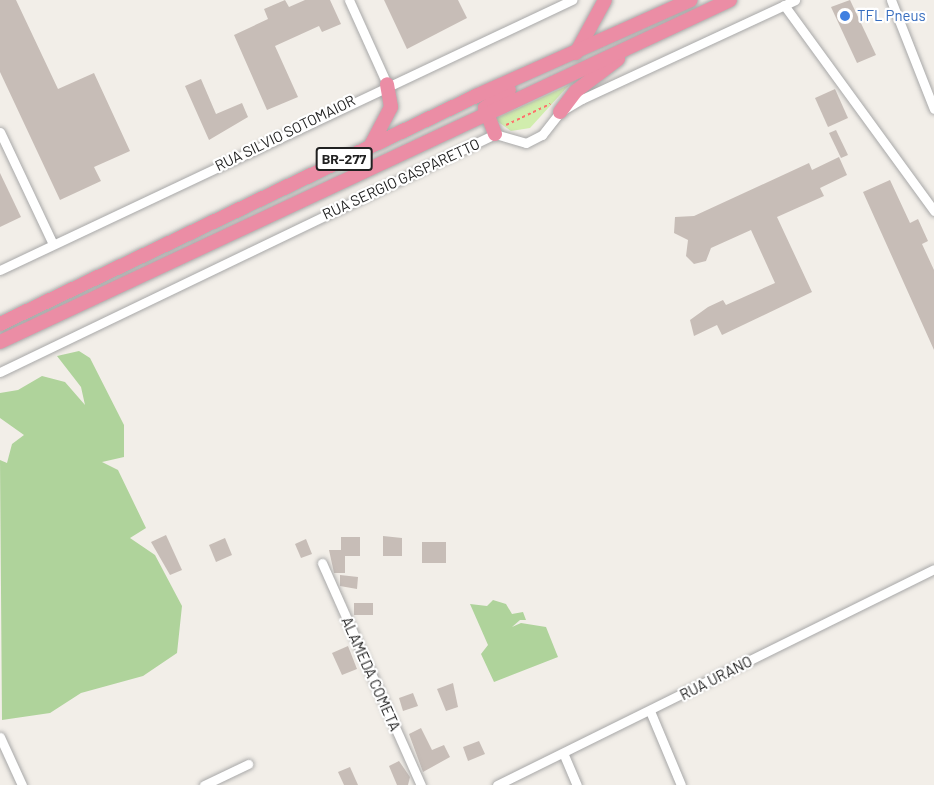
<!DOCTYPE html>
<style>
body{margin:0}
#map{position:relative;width:934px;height:785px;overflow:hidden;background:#f2eee8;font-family:Barlow,sans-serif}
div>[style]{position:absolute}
.grass>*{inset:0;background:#d1edad}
.forest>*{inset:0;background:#afd39b}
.building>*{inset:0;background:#c7bdb7}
.path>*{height:1.5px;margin-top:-0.75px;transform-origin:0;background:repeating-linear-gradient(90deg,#ff716c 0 3px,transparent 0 6px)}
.roads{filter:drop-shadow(0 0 2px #a8a8a8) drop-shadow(0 0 2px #a8a8a8)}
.minor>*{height:9px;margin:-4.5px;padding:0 4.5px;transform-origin:4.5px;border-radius:4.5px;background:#fff}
.highway>*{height:14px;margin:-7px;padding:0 7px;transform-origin:7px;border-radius:7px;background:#eb8da5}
.dots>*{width:16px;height:16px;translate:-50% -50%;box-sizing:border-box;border:3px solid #fff;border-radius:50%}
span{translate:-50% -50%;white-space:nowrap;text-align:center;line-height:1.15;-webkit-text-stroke:4.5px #fff;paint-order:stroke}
.shield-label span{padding:2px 4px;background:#fff;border:2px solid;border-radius:4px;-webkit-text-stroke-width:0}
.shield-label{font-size:14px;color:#212121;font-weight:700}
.shop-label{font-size:15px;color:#366cbe}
.left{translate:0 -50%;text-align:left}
.street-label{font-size:15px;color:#212121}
</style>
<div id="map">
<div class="grass">
<div style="clip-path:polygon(569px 85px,530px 128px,511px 131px,494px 119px)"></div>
</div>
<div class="forest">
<div style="clip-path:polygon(79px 351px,90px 358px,124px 425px,124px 457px,102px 462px,118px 470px,146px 528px,130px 538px,155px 555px,182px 606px,177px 653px,143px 676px,81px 693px,50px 713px,2px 720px,0 460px,7px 463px,12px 444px,24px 435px,0 418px,0 393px,18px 390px,42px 376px,65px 382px,85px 405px,81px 387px,57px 356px)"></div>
<div style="clip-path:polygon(493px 600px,506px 604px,512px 614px,523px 612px,526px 620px,520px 620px,512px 627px,521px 623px,546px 627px,558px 657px,494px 682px,481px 654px,488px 645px,470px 604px,487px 606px)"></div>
</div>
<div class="building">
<div style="clip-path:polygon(0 0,16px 0,58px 89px,94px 73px,130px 151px,94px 167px,101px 181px,60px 200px,0 72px)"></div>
<div style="clip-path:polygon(285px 0,289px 7px,305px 0,330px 0,341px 24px,322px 32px,319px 26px,275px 46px,298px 97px,267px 110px,234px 35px,268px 19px,264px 9px)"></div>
<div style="clip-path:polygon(384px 0,458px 0,467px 18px,407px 49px)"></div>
<div style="clip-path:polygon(850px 0,876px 55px,857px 63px,831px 7px)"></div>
<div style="clip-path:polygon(201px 79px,216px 114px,242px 103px,248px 117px,209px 140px,185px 86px)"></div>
<div style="clip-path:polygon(835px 89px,848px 118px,828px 127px,815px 98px)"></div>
<div style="clip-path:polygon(836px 130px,848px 155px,841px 158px,829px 133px)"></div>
<div style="clip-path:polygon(839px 157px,847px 175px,820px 188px,824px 196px,777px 217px,812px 292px,722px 335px,717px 325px,694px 336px,690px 320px,708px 307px,723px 300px,726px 305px,775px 283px,751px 230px,711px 248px,706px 261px,694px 264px,686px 256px,688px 240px,674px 233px,675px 217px,694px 216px,809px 163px,812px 170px)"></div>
<div style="clip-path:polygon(0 173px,21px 217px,0 227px)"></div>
<div style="clip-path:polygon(890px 180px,910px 223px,918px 219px,928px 241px,922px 244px,934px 270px,934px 350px,863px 192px)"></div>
<div style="clip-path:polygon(166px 535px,182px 570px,170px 575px,151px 542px)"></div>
<div style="clip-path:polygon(383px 536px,402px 538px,402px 556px,383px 556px)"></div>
<div style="clip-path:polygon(341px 537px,360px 537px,360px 556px,345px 556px,345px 573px,334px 573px,329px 550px,341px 550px)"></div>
<div style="clip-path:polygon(225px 538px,232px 555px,216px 562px,209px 545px)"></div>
<div style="clip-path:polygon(306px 539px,312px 554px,301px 558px,295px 544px)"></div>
<div style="clip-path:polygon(422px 542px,446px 542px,446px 563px,422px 563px)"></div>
<div style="clip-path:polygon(340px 575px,358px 577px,357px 589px,340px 586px)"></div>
<div style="clip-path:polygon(354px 603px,373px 603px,373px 615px,354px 615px)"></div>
<div style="clip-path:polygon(348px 646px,357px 669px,342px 675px,332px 653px)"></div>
<div style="clip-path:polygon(453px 683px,458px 707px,446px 711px,437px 689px)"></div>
<div style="clip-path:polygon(413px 693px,418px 706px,403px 711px,399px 698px)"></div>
<div style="clip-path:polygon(421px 728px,432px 750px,444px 745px,450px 757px,423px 772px,409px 734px)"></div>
<div style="clip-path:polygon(479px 741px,485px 754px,468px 761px,463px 747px)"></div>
<div style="clip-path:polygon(399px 761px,410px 777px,408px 785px,397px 785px,389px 766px)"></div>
<div style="clip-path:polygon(350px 767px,358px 785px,344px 785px,338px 772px)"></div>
</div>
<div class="path">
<div style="left:506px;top:125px;width:49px;rotate:-25.5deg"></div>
</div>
<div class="roads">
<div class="minor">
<div style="left:349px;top:0;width:92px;rotate:65.7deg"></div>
<div style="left:891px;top:0;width:117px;rotate:68.5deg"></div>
<div style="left:784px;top:5px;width:255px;rotate:53.9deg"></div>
<div style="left:0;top:132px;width:124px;rotate:64.7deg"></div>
<div style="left:0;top:270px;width:633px;rotate:-25.27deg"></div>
<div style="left:0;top:372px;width:549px;rotate:-25.68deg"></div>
<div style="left:495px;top:134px;width:32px;rotate:16deg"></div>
<div style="left:526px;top:143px;width:18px;rotate:-27deg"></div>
<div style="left:542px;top:135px;width:29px;rotate:-52deg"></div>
<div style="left:560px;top:112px;width:26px;rotate:-31deg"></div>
<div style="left:582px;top:99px;width:235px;rotate:-24.9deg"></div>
<div style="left:322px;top:563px;width:243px;rotate:66deg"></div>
<div style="left:650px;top:711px;width:80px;rotate:67.3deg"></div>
<div style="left:0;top:737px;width:53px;rotate:65.4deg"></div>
<div style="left:564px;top:755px;width:33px;rotate:67deg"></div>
<div style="left:204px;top:785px;width:49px;rotate:-25.5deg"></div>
<div style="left:497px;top:785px;width:487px;rotate:-26.3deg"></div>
</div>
<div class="highway">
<div style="left:576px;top:53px;width:60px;rotate:-61.3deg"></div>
<div style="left:560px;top:112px;width:26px;rotate:-53deg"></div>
<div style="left:576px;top:91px;width:53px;rotate:-37.3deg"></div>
<div style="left:495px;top:134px;width:28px;rotate:-111deg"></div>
<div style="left:485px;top:108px;width:30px;rotate:-37deg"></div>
<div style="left:371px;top:145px;width:43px;rotate:-62.2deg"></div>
<div style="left:391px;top:107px;width:23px;rotate:-100deg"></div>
<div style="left:0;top:324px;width:528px;rotate:-25.59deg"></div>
<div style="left:476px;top:96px;width:235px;rotate:-24.1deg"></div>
<div style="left:0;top:342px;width:806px;rotate:-25.1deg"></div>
</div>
</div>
<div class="dots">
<div style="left:845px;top:16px;background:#3f7fe0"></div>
</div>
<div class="shield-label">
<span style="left:344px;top:159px">BR-277</span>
</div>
<div class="shop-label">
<span class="left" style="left:857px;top:16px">TFL Pneus</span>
</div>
<div class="street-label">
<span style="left:285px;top:133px;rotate:-26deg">RUA SILVIO SOTOMAIOR</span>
<span style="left:401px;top:179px;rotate:-25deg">RUA SERGIO GASPARETTO</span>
<span style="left:371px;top:674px;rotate:66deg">ALAMEDA COMETA</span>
<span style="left:716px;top:678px;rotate:-27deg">RUA URANO</span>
</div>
</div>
